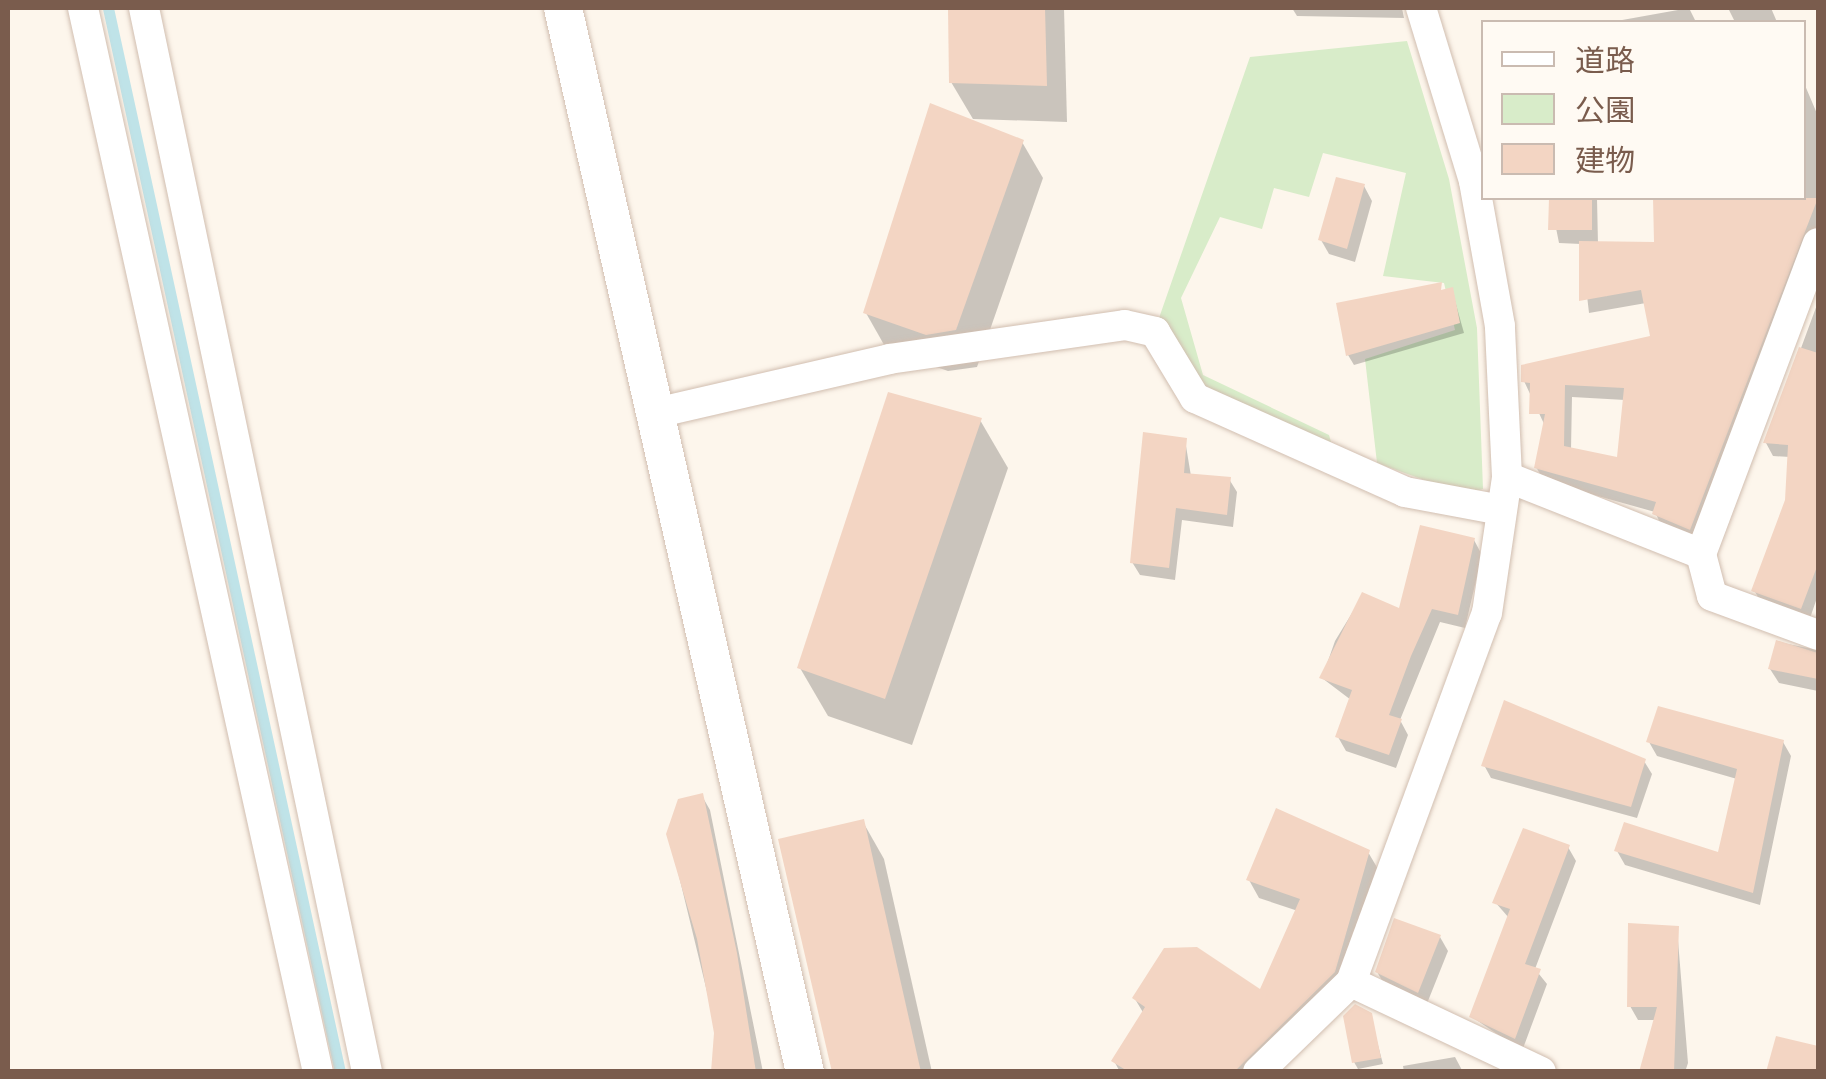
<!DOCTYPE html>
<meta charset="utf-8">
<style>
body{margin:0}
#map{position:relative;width:1826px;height:1079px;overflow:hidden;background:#fdf6ec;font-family:"Titillium Web","Noto Sans JP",sans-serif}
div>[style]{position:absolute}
.green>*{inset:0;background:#d8ecc9}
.shadow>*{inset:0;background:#0003}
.stream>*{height:11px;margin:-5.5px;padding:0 5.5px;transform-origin:5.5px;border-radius:5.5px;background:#bfe3e8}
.building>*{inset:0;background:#f3d5c3}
.roads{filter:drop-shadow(0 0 2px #d1beb0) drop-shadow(0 0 2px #d1beb0)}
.minor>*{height:30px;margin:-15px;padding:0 15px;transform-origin:15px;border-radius:15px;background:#fff}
.tertiary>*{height:38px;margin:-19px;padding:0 19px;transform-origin:19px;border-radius:19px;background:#fff}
span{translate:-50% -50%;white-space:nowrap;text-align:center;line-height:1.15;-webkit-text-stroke:10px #fffaf3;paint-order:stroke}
.frame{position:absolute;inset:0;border:10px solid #7a5c4d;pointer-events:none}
.legend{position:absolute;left:1481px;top:20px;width:325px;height:180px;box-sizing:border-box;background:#fffaf3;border:2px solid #cabbb1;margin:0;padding:12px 18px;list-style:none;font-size:30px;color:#7a5c4d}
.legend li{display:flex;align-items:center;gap:20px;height:50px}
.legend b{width:50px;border:2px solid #cabbb1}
</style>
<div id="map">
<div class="green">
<div style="clip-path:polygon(1407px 41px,1449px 179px,1477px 328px,1483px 489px,1463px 494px,1377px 463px,1365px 359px,1455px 330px,1444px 283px,1383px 276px,1406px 173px,1323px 153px,1309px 197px,1274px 188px,1262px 229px,1220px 217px,1181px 298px,1203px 375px,1329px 435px,1332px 445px,1192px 380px,1159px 318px,1250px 57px)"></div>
</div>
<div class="shadow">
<div style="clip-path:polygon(950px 8px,1064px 8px,1067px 122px,973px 119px,951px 82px)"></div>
<div style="clip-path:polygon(1292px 8px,1402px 8px,1404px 18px,1297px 16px)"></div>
<div style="clip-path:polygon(1689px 8px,1696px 22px,1611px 22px)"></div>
<div style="clip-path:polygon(1728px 8px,1771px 8px,1777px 22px,1735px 22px)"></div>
<div style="clip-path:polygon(evenodd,1804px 83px,1818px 116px,1818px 244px,1698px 541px,1662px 527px,1655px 512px,1544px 481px,1536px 467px,1545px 426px,1524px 381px,1653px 337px,1646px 303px,1589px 313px,1581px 244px,1559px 243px,1550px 198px,1597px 198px,1598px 244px,1656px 245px,1654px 198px,1804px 198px,1804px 83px,1572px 397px,1625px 400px,1620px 460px,1571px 450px,1572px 397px)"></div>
<div style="clip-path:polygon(1022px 142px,1043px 178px,977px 367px,948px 371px,887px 350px,866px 313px)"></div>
<div style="clip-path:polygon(1364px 186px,1372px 201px,1355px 262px,1329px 254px,1321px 240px)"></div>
<div style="clip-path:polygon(1452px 290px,1464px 333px,1354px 365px,1348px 355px)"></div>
<div style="clip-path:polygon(1818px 302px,1818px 595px,1809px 621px,1762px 604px,1754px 590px,1788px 501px,1790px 457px,1773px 456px,1766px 443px)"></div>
<div style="clip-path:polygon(980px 420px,1008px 468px,912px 745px,828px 716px,800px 668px)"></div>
<div style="clip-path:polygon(1185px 440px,1191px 476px,1229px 479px,1237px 492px,1233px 527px,1182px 520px,1175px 580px,1140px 575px,1132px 562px)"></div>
<div style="clip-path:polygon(1474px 540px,1482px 555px,1465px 628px,1440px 622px,1400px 720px,1408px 735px,1396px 768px,1346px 751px,1338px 737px,1351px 700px,1322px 678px,1335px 641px,1363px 595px,1401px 612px)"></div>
<div style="clip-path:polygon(1778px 642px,1818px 650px,1818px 691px,1779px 683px,1770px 669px)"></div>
<div style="clip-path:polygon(1649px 742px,1783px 742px,1791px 756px,1760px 905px,1625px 865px,1617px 851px,1720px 855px,1737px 779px,1657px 756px)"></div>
<div style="clip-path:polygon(1644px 761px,1652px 774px,1637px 818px,1491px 778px,1484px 765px)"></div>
<div style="clip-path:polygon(702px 796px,710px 810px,763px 1072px,713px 1072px,717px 1033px,669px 835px)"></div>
<div style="clip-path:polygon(863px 822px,884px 859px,932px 1072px,835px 1072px)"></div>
<div style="clip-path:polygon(1568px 847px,1576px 861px,1535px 969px,1547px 984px,1522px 1051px,1472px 1017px,1509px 918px,1495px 902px)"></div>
<div style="clip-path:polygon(1368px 852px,1378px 869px,1344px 989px,1261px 1072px,1120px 1072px,1114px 1061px,1144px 1014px,1135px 999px,1261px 993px,1298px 911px,1259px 898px,1249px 880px)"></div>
<div style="clip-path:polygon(1677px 928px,1688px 1063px,1685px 1072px,1642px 1072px,1656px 1020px,1638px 1020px,1630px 1006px)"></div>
<div style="clip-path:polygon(1440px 937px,1448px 951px,1426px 1006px,1386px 987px,1377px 972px)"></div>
<div style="clip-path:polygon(1370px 1015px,1383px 1064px,1358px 1069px,1354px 1062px)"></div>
<div style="clip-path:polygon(1455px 1057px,1463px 1072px,1404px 1072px,1403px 1066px)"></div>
</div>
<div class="stream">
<div style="left:108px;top:8px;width:1089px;rotate:77.7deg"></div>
</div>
<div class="building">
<div style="clip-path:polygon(948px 8px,1045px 8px,1047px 86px,949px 83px)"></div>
<div style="clip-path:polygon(930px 103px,1024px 140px,956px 330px,926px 335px,863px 313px)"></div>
<div style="clip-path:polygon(1336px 177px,1365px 184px,1347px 249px,1318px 240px)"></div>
<div style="clip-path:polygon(1549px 198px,1592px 198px,1592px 230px,1548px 230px)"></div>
<div style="clip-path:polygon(evenodd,1653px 198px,1818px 198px,1690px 530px,1652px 514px,1656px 502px,1534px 468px,1545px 414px,1529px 414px,1530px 383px,1521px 382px,1521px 365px,1650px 336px,1641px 290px,1579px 301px,1579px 241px,1654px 242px,1653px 198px,1565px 385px,1624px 388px,1617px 457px,1564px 446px,1565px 385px)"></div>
<div style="clip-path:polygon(1442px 282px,1441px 290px,1453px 287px,1460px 323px,1346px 356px,1336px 303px)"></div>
<div style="clip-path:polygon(1799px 347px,1818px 353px,1818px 564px,1801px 609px,1751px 591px,1785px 500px,1788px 445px,1763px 443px)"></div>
<div style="clip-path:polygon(888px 392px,982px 418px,885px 699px,797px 668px)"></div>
<div style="clip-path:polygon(1143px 432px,1187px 438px,1184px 473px,1231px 477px,1227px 515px,1176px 508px,1169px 568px,1130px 563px)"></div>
<div style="clip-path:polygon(1420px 525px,1475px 538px,1458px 615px,1432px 609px,1411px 656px,1389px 715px,1402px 719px,1389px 755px,1335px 737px,1352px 690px,1319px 678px,1362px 592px,1399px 608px)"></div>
<div style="clip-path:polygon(1776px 640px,1818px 653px,1818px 679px,1768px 669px)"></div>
<div style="clip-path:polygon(1504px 700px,1646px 759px,1631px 807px,1481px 766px)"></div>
<div style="clip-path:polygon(1658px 706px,1784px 740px,1753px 893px,1614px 851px,1624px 822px,1718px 852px,1737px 769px,1646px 742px)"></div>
<div style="clip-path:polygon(703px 793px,737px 953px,756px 1072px,711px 1072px,714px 1033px,697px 939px,666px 834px,678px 799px)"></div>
<div style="clip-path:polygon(1276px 808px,1370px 850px,1335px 972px,1234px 1072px,1129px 1072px,1111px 1061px,1145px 1007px,1132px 998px,1164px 948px,1197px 947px,1260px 989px,1300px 899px,1246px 880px)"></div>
<div style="clip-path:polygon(864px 819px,921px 1072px,832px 1072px,778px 839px)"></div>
<div style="clip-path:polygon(1523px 828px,1570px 845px,1525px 964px,1541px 969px,1515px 1039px,1469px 1017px,1510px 909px,1492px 903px)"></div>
<div style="clip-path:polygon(1394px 918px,1441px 935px,1418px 993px,1375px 972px)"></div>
<div style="clip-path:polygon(1628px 923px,1679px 926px,1674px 1072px,1639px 1072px,1657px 1007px,1627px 1007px)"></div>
<div style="clip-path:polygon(1355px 1004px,1372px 1013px,1381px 1058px,1352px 1063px,1343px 1016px)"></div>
<div style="clip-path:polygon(1776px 1036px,1818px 1046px,1818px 1072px,1766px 1072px)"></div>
</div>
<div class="roads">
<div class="minor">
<div style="left:83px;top:8px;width:1090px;rotate:77.55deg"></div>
<div style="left:144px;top:8px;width:1087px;rotate:78.16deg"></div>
<div style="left:660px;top:412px;width:235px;rotate:-13deg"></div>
<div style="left:889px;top:359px;width:238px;rotate:-8.2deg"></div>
<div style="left:1125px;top:325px;width:31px;rotate:13deg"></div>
<div style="left:1155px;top:332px;width:77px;rotate:58.8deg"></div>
<div style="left:1195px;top:398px;width:230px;rotate:24.1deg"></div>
<div style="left:1405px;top:492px;width:98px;rotate:10.6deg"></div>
<div style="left:1507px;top:477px;width:209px;rotate:21.6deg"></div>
<div style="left:1701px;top:554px;width:43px;rotate:75.3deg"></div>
<div style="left:1712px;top:596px;width:113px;rotate:20.2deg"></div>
<div style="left:1701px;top:554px;width:332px;rotate:-69.4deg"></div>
<div style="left:1351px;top:982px;width:210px;rotate:25.3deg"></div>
<div style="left:1258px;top:1072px;width:129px;rotate:-44.1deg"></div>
<div style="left:1351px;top:982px;width:393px;rotate:-69.8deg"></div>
<div style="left:1487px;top:613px;width:137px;rotate:-81.6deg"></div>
<div style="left:1507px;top:477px;width:151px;rotate:-92.7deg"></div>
<div style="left:1500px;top:326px;width:147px;rotate:-100.2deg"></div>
<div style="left:1474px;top:181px;width:181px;rotate:-107deg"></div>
</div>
<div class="tertiary">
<div style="left:563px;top:8px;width:1091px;rotate:77.19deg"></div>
</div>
</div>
<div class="frame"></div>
<ul class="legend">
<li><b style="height:12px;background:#fff"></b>道路</li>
<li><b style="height:28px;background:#d8ecc9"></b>公園</li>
<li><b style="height:28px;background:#f3d5c3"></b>建物</li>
</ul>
</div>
